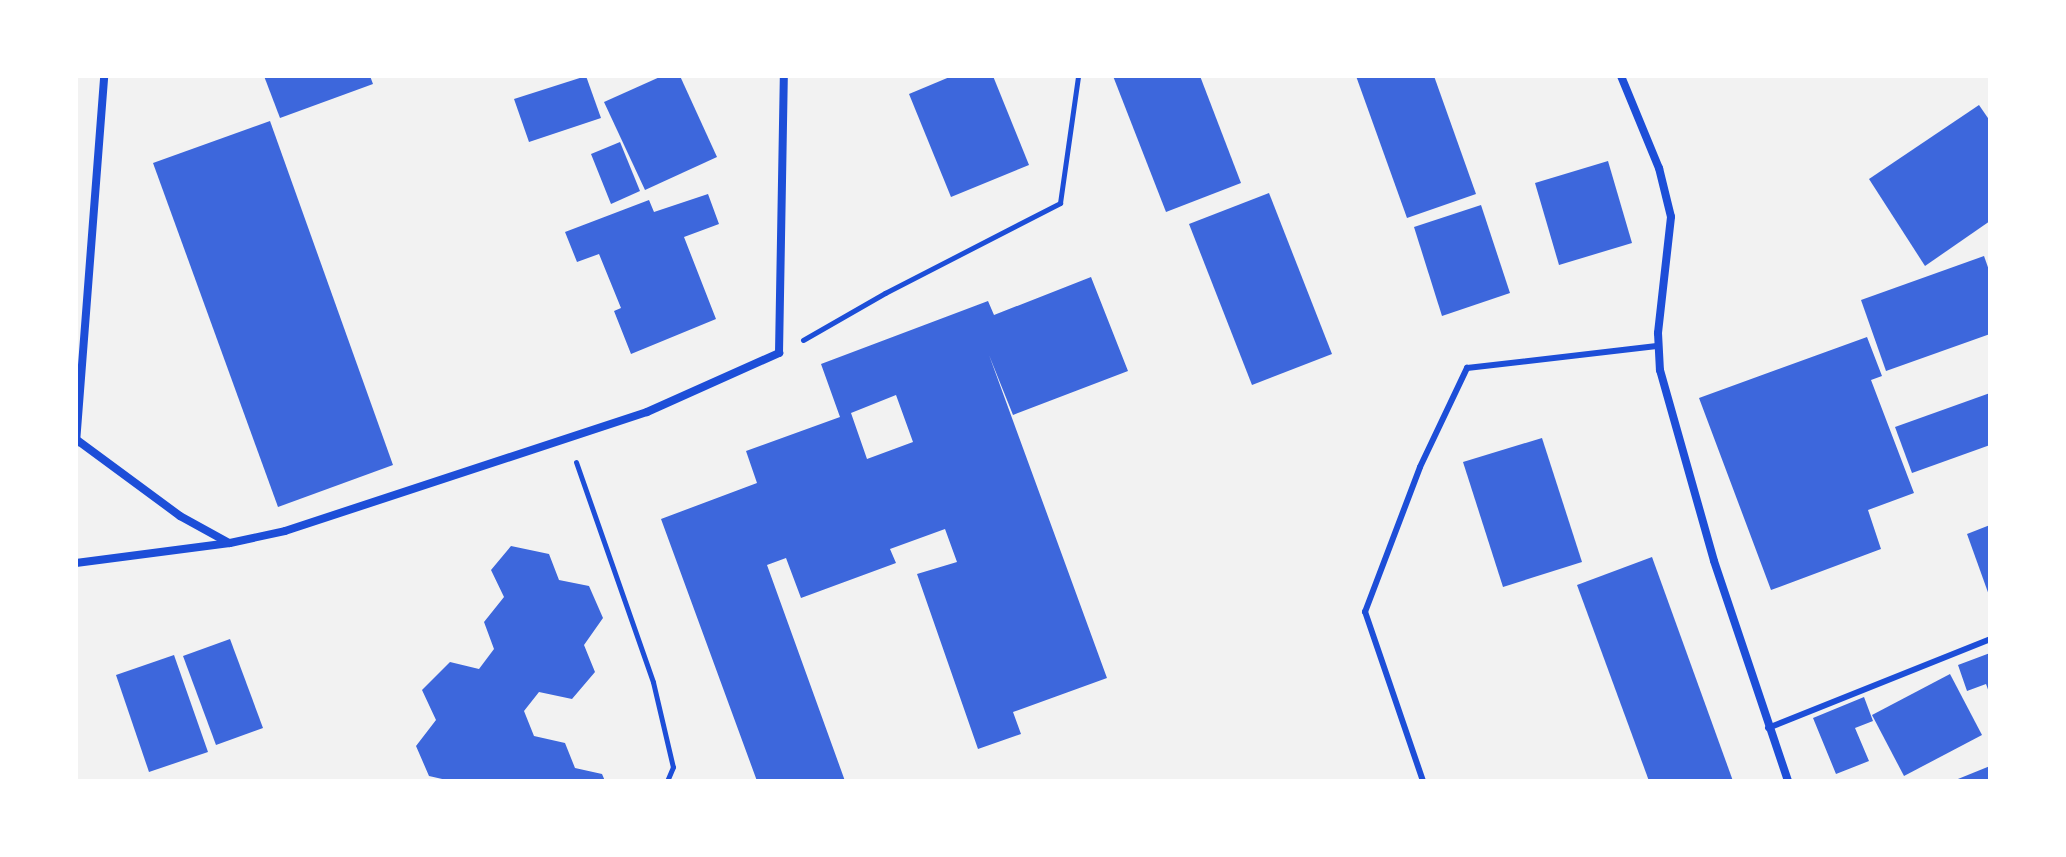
<!DOCTYPE html>
<style>
body{margin:0}
#map{position:relative;width:2066px;height:857px;overflow:hidden;background:#f2f2f2;font-family:"Work Sans",sans-serif}
div>[style]{position:absolute}
.building>*{inset:0;background:#3d67dc}
.path>*{height:5px;margin:-2.5px;padding:0 2.5px;transform-origin:2.5px;border-radius:2.5px;background:#1d4ed8}
.service>*{height:6px;margin:-3px;padding:0 3px;transform-origin:3px;border-radius:3px;background:#1d4ed8}
.minor>*{height:8px;margin:-4px;padding:0 4px;transform-origin:4px;border-radius:4px;background:#1d4ed8}
span{translate:-50% -50%;white-space:nowrap;text-align:center;line-height:1.15;-webkit-text-stroke:6px #fff;paint-order:stroke}
.frame{position:absolute;inset:0;border:78px solid #fff;pointer-events:none}
</style>
<div id="map">
<div class="building">
<div style="clip-path:polygon(264px 76px,370px 76px,373px 84px,280px 118px)"></div>
<div style="clip-path:polygon(586px 76px,601px 118px,529px 142px,514px 99px)"></div>
<div style="clip-path:polygon(662px 76px,680px 76px,717px 157px,645px 190px,604px 102px)"></div>
<div style="clip-path:polygon(952px 76px,993px 76px,1029px 165px,951px 197px,909px 94px)"></div>
<div style="clip-path:polygon(1113px 76px,1200px 76px,1241px 183px,1166px 212px)"></div>
<div style="clip-path:polygon(1356px 76px,1434px 76px,1476px 194px,1407px 218px)"></div>
<div style="clip-path:polygon(1979px 105px,1990px 121px,1990px 221px,1925px 266px,1869px 179px)"></div>
<div style="clip-path:polygon(270px 121px,393px 465px,278px 507px,153px 163px)"></div>
<div style="clip-path:polygon(620px 142px,640px 191px,611px 204px,591px 154px)"></div>
<div style="clip-path:polygon(1608px 161px,1632px 243px,1559px 265px,1535px 183px)"></div>
<div style="clip-path:polygon(1269px 193px,1332px 354px,1252px 385px,1189px 224px)"></div>
<div style="clip-path:polygon(708px 194px,719px 224px,684px 237px,716px 319px,631px 354px,614px 311px,621px 308px,599px 254px,577px 262px,565px 232px,649px 200px,654px 212px)"></div>
<div style="clip-path:polygon(1481px 205px,1510px 293px,1442px 316px,1414px 227px)"></div>
<div style="clip-path:polygon(1984px 256px,1990px 273px,1990px 334px,1886px 371px,1861px 300px)"></div>
<div style="clip-path:polygon(evenodd,1091px 277px,1128px 371px,1013px 415px,989px 355px,1107px 678px,1013px 712px,1021px 734px,978px 749px,917px 574px,957px 562px,945px 529px,890px 549px,896px 563px,801px 598px,786px 558px,767px 565px,845px 781px,757px 781px,661px 519px,757px 483px,746px 451px,840px 417px,821px 364px,988px 301px,994px 315px,1091px 277px,896px 395px,913px 442px,867px 459px,851px 413px,896px 395px)"></div>
<div style="clip-path:polygon(1867px 337px,1882px 376px,1871px 380px,1914px 493px,1868px 510px,1881px 549px,1771px 590px,1699px 398px)"></div>
<div style="clip-path:polygon(1990px 393px,1990px 445px,1912px 473px,1895px 427px)"></div>
<div style="clip-path:polygon(1542px 438px,1582px 562px,1503px 587px,1463px 462px)"></div>
<div style="clip-path:polygon(1990px 525px,1990px 598px,1967px 534px)"></div>
<div style="clip-path:polygon(511px 546px,549px 554px,559px 580px,589px 586px,603px 618px,584px 645px,595px 672px,572px 699px,539px 692px,524px 711px,534px 736px,565px 743px,575px 768px,602px 774px,605px 781px,451px 781px,429px 776px,416px 746px,436px 720px,422px 690px,450px 662px,479px 669px,494px 649px,484px 622px,504px 597px,491px 570px)"></div>
<div style="clip-path:polygon(1652px 557px,1733px 781px,1649px 781px,1577px 585px)"></div>
<div style="clip-path:polygon(230px 639px,263px 728px,216px 745px,183px 656px)"></div>
<div style="clip-path:polygon(1990px 653px,1990px 695px,1986px 684px,1967px 691px,1958px 665px)"></div>
<div style="clip-path:polygon(174px 655px,208px 752px,149px 772px,116px 675px)"></div>
<div style="clip-path:polygon(1950px 674px,1982px 735px,1904px 776px,1872px 715px)"></div>
<div style="clip-path:polygon(1864px 697px,1873px 721px,1855px 728px,1869px 761px,1836px 774px,1813px 718px)"></div>
<div style="clip-path:polygon(1990px 766px,1990px 781px,1953px 781px)"></div>
</div>
<div class="path">
<div style="left:803px;top:340px;width:95px;rotate:-29.8deg"></div>
<div style="left:885px;top:293px;width:197px;rotate:-27.2deg"></div>
<div style="left:1060px;top:203px;width:128px;rotate:-81.9deg"></div>
<div style="left:576px;top:462px;width:233px;rotate:70.7deg"></div>
<div style="left:653px;top:682px;width:87px;rotate:76.8deg"></div>
<div style="left:673px;top:767px;width:15px;rotate:113deg"></div>
</div>
<div class="service">
<div style="left:1768px;top:728px;width:239px;rotate:-21.8deg"></div>
<div style="left:1423px;top:781px;width:179px;rotate:-108.9deg"></div>
<div style="left:1365px;top:612px;width:155px;rotate:-69.2deg"></div>
<div style="left:1420px;top:467px;width:110px;rotate:-64.6deg"></div>
<div style="left:1467px;top:368px;width:191px;rotate:-6.6deg"></div>
</div>
<div class="minor">
<div style="left:1621px;top:76px;width:100px;rotate:67.6deg"></div>
<div style="left:1659px;top:168px;width:50px;rotate:76.2deg"></div>
<div style="left:1671px;top:217px;width:117px;rotate:96.4deg"></div>
<div style="left:1658px;top:333px;width:37px;rotate:87deg"></div>
<div style="left:1660px;top:370px;width:198px;rotate:74.2deg"></div>
<div style="left:1714px;top:561px;width:232px;rotate:71.4deg"></div>
<div style="left:77px;top:440px;width:128px;rotate:36.4deg"></div>
<div style="left:180px;top:516px;width:56px;rotate:28.9deg"></div>
<div style="left:76px;top:443px;width:368px;rotate:-85.6deg"></div>
<div style="left:76px;top:563px;width:155px;rotate:-7.4deg"></div>
<div style="left:230px;top:543px;width:56px;rotate:-12.3deg"></div>
<div style="left:285px;top:531px;width:381px;rotate:-18.2deg"></div>
<div style="left:647px;top:412px;width:145px;rotate:-24.1deg"></div>
<div style="left:779px;top:353px;width:277px;rotate:-89deg"></div>
</div>
<div class="frame"></div>
</div>
